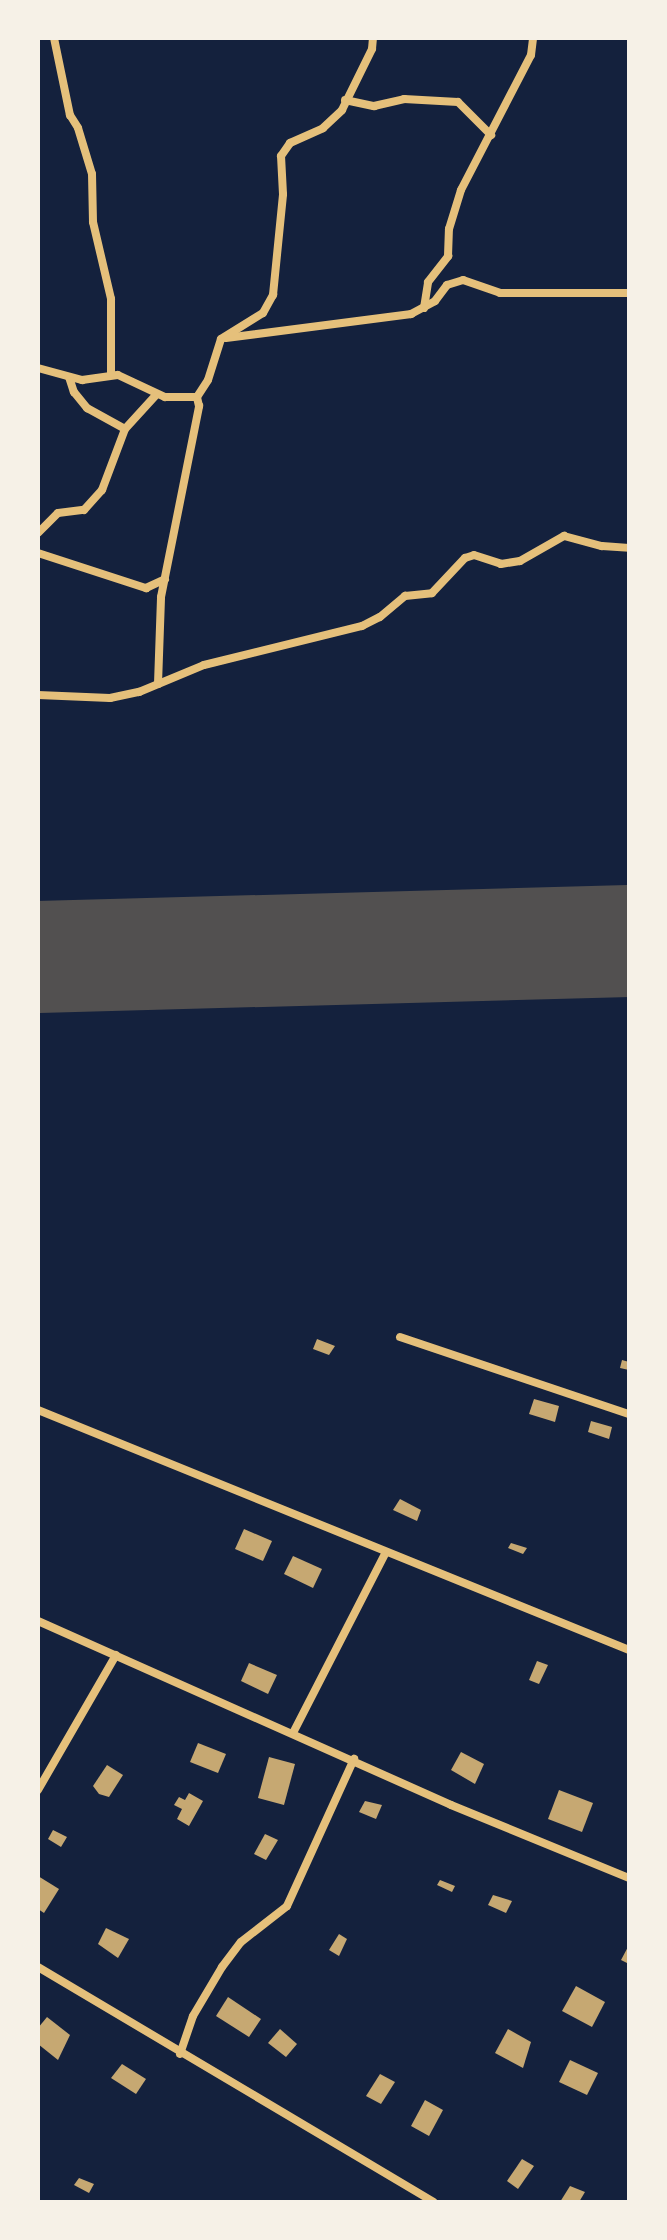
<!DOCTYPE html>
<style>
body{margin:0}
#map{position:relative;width:667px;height:2240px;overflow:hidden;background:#14213d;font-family:Signika,sans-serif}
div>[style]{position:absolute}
.runway>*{height:112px;margin:-56px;padding:0 56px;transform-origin:56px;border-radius:56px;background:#525050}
.building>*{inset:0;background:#c6a872}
.minor>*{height:8px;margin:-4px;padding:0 4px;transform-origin:4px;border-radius:4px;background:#e5c07b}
span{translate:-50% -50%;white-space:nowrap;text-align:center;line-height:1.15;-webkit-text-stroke:6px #f6f1e7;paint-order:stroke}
.frame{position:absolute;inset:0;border:40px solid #f6f1e7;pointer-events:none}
</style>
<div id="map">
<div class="runway">
<div style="left:38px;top:957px;width:591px;rotate:-1.55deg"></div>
</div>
<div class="building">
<div style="clip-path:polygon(317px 1339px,335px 1346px,329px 1355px,313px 1349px)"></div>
<div style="clip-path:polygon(622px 1360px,629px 1362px,629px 1370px,620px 1368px)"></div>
<div style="clip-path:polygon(534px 1399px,559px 1406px,555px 1422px,529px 1414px)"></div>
<div style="clip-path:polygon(591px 1421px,612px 1427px,609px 1439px,588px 1432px)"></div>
<div style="clip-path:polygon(400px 1499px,421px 1510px,417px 1521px,393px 1510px)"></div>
<div style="clip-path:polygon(244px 1529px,272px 1541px,263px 1561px,235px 1549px)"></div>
<div style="clip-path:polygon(511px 1543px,527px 1548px,523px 1554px,508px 1548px)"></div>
<div style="clip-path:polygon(293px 1556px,322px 1569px,313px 1588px,284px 1574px)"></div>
<div style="clip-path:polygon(537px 1661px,548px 1665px,539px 1684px,529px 1680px)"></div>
<div style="clip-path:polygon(249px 1663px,277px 1675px,268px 1694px,241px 1681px)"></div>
<div style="clip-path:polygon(198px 1743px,226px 1754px,218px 1773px,190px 1762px)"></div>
<div style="clip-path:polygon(461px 1752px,484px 1764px,475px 1784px,451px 1770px)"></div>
<div style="clip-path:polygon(269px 1757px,295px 1764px,284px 1805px,258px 1798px)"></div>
<div style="clip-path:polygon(107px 1765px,123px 1775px,109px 1797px,99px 1794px,93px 1786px)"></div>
<div style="clip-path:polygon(559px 1790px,593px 1803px,582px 1832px,548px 1819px)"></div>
<div style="clip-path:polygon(189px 1793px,203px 1801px,189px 1826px,177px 1819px,182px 1809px,174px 1805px,179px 1797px,185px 1800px)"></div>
<div style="clip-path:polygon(365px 1801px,382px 1805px,376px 1819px,359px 1812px)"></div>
<div style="clip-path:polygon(53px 1830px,67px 1837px,61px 1847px,48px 1839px)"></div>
<div style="clip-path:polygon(265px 1834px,278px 1840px,266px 1860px,254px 1854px)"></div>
<div style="clip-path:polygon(38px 1876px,59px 1889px,44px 1913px,38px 1909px)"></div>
<div style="clip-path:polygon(440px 1880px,455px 1886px,452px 1892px,437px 1885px)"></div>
<div style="clip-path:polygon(493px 1895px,512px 1901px,506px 1913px,488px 1905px)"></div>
<div style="clip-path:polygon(106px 1928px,129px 1939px,118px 1958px,98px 1944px)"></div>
<div style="clip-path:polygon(339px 1934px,347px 1939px,339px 1956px,329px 1950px)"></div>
<div style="clip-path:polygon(629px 1945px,629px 1964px,621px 1960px)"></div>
<div style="clip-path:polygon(576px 1986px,605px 2002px,592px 2027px,562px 2011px)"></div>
<div style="clip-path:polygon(228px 1997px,261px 2019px,249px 2037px,216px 2016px)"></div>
<div style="clip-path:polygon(47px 2017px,70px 2035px,58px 2060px,38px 2044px,38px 2028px)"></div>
<div style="clip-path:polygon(280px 2029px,297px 2044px,286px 2057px,268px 2043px)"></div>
<div style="clip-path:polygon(508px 2029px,531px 2042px,523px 2068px,495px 2053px)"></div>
<div style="clip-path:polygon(570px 2060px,598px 2073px,587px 2095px,559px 2082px)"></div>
<div style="clip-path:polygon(122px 2064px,146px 2079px,136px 2094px,111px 2078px)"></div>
<div style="clip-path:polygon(380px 2074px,395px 2082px,381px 2104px,366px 2096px)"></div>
<div style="clip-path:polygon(425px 2100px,443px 2110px,429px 2136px,411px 2126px)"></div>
<div style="clip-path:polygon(522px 2159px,534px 2166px,518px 2189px,507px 2181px)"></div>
<div style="clip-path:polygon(79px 2178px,94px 2184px,89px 2193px,74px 2185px)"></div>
<div style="clip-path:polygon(570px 2186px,585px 2192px,579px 2202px,560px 2202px)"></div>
</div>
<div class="minor">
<div style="left:54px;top:38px;width:79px;rotate:78.3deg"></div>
<div style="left:70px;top:115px;width:15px;rotate:58deg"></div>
<div style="left:78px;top:128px;width:48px;rotate:73.1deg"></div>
<div style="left:92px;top:174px;width:48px;rotate:88.8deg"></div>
<div style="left:93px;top:222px;width:79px;rotate:76.8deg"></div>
<div style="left:111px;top:299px;width:76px;rotate:90deg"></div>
<div style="left:345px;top:100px;width:30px;rotate:12deg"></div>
<div style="left:374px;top:106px;width:31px;rotate:-13deg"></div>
<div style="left:404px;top:99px;width:54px;rotate:3.2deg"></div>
<div style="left:458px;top:102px;width:47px;rotate:45deg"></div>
<div style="left:424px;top:308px;width:26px;rotate:-81deg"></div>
<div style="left:428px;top:282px;width:33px;rotate:-52deg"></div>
<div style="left:448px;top:256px;width:27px;rotate:-88deg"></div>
<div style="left:449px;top:229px;width:41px;rotate:-72.9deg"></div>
<div style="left:461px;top:190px;width:152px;rotate:-62.6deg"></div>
<div style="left:531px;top:55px;width:17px;rotate:-83deg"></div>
<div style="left:226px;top:338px;width:187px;rotate:-7.4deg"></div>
<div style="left:411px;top:314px;width:27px;rotate:-28deg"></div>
<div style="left:435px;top:301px;width:20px;rotate:-53deg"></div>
<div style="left:447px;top:285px;width:17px;rotate:-17deg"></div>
<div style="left:463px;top:280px;width:39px;rotate:19deg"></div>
<div style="left:500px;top:293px;width:129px"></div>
<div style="left:38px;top:368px;width:46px;rotate:15.3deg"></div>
<div style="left:82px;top:380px;width:36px;rotate:-8deg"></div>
<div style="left:118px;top:375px;width:52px;rotate:25.1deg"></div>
<div style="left:165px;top:397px;width:32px"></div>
<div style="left:69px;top:377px;width:16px;rotate:72deg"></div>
<div style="left:74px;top:392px;width:21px;rotate:51deg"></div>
<div style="left:87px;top:408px;width:43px;rotate:28.9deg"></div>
<div style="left:38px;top:533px;width:28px;rotate:-45deg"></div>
<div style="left:58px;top:513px;width:26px;rotate:-7deg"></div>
<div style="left:84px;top:510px;width:27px;rotate:-48deg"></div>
<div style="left:102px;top:490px;width:65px;rotate:-69.3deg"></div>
<div style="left:125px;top:429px;width:47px;rotate:-47.6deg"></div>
<div style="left:38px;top:553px;width:114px;rotate:18deg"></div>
<div style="left:146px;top:588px;width:21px;rotate:-25deg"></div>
<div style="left:158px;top:684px;width:87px;rotate:-88deg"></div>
<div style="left:161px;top:597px;width:195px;rotate:-78.7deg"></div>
<div style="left:199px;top:406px;width:9px;rotate:-103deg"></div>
<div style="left:197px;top:397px;width:20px;rotate:-57deg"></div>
<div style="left:208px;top:380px;width:43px;rotate:-72.4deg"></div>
<div style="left:221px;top:339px;width:49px;rotate:-31.8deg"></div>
<div style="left:263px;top:313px;width:21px;rotate:-61deg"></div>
<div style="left:273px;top:295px;width:101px;rotate:-84.3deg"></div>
<div style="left:283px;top:194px;width:38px;rotate:-93deg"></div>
<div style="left:281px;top:156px;width:16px;rotate:-55deg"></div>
<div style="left:290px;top:143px;width:36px;rotate:-24deg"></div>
<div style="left:323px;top:128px;width:26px;rotate:-43deg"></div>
<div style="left:342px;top:110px;width:68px;rotate:-63.8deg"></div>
<div style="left:372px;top:49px;width:11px;rotate:-85deg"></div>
<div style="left:38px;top:695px;width:72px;rotate:2.4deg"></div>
<div style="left:110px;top:698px;width:30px;rotate:-12deg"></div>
<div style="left:139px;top:692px;width:70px;rotate:-22.6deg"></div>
<div style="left:204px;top:665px;width:163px;rotate:-13.9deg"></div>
<div style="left:362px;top:626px;width:20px;rotate:-27deg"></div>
<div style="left:380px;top:617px;width:33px;rotate:-40deg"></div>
<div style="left:405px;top:596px;width:27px;rotate:-6deg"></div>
<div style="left:432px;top:593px;width:48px;rotate:-46.7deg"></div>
<div style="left:465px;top:558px;width:9px;rotate:-18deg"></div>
<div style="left:474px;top:555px;width:28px;rotate:18deg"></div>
<div style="left:501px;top:564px;width:19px;rotate:-9deg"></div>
<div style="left:520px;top:561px;width:51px;rotate:-29.6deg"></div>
<div style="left:564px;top:536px;width:39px;rotate:15deg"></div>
<div style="left:602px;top:546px;width:27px;rotate:4deg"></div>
<div style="left:400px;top:1337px;width:242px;rotate:18.6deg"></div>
<div style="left:38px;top:1410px;width:638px;rotate:22.1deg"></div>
<div style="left:38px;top:1621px;width:452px;rotate:24deg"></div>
<div style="left:451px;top:1805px;width:192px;rotate:22.3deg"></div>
<div style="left:293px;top:1733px;width:203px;rotate:-62.8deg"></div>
<div style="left:38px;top:1790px;width:156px;rotate:-60deg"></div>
<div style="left:38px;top:1967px;width:460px;rotate:30.7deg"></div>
<div style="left:180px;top:2054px;width:40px;rotate:-71.1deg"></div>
<div style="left:193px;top:2016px;width:57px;rotate:-59.4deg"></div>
<div style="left:222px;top:1967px;width:31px;rotate:-53deg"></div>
<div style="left:241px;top:1942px;width:58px;rotate:-38deg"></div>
<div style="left:287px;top:1906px;width:162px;rotate:-65.5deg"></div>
</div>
<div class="frame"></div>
</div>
